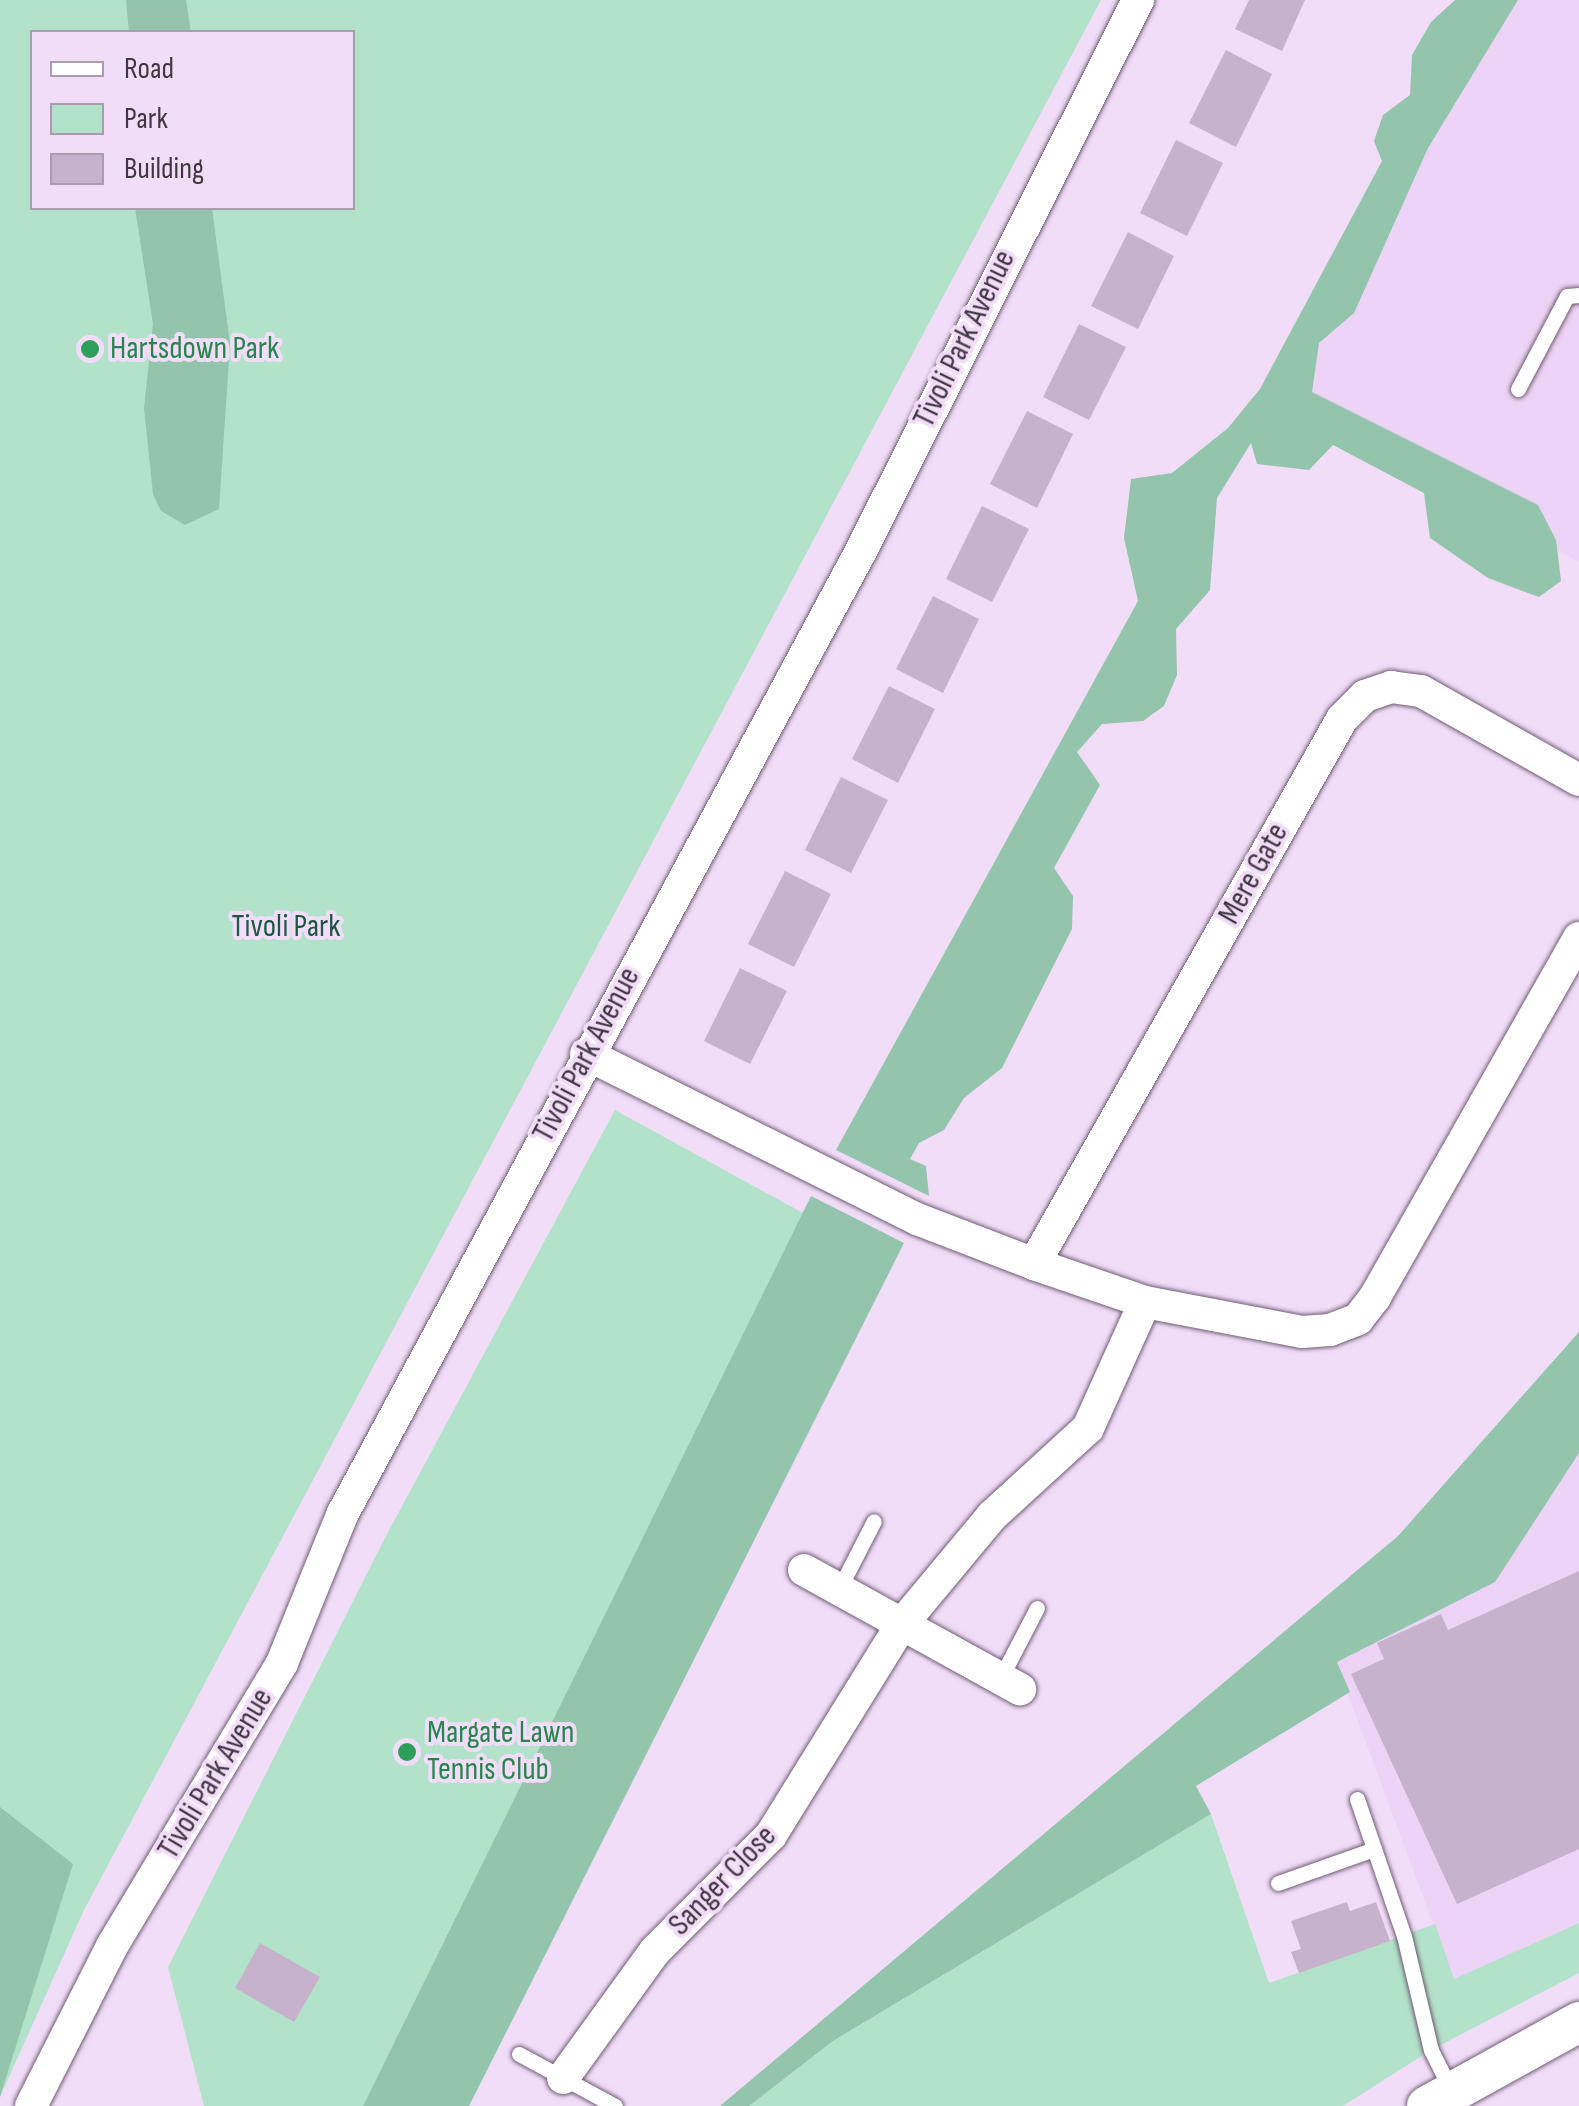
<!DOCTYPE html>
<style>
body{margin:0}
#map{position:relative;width:1579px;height:2106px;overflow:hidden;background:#f2ddf8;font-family:"Sofia Sans Condensed",sans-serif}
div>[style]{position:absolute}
.built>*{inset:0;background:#edd3f5}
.green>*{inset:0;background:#b3e2ca}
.forest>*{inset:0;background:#92c5ab}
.building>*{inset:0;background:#c6b2cc}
.roads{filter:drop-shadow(0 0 2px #6f5c74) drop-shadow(0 0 2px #6f5c74)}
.service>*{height:15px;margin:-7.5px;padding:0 7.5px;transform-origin:7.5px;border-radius:7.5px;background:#fff}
.minor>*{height:32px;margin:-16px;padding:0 16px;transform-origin:16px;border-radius:16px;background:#fff}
.tertiary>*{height:40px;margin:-20px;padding:0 20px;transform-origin:20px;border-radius:20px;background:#fff}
.dots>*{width:28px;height:28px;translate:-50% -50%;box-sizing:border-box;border:5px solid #f2ddf8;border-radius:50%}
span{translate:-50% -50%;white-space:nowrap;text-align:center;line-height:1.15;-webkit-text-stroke:8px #f2ddf8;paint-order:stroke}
.street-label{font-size:32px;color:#403742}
.leisure-label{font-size:32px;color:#27864d}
.left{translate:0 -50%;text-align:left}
.park-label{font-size:32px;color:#1b5940}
.legend{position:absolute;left:30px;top:30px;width:325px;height:180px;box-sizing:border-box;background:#f2ddf8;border:2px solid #ab9baf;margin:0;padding:12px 18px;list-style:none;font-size:30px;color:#403742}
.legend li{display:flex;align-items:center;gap:20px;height:50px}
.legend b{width:50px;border:2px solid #ab9baf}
</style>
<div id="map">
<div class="built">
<div style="clip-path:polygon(1468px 0,1579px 0,1579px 562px,1271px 391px)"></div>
<div style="clip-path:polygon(1579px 1453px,1579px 1923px,1454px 1980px,1336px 1662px,1494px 1582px)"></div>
</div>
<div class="green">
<div style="clip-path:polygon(evenodd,0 0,1101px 0,84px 1910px,0 2097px,0 0,32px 32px,352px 32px,352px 208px,32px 208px,32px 32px)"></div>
<div style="clip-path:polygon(615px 1110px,803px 1213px,363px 2106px,204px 2106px,168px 1967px,386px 1536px)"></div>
<div style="clip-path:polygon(1211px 1814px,1269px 1983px,1435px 1924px,1454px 1979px,1579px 1923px,1579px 1973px,1431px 2050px,1343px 2106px,749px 2106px,833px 2041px)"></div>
</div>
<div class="forest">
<div style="clip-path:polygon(126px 0,186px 0,191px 32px,129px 32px)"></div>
<div style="clip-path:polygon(1455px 0,1518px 0,1428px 148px,1354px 313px,1319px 343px,1312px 392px,1538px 505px,1556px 540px,1561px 581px,1539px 597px,1488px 578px,1430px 538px,1424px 493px,1333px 445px,1309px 470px,1257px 464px,1251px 443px,1217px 498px,1210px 590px,1176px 629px,1177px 675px,1164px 706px,1143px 721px,1102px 724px,1077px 752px,1100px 785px,1054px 868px,1073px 896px,1072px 929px,1002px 1068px,964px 1098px,944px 1130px,919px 1143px,910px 1159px,926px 1166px,929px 1196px,836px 1150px,1138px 601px,1124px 538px,1131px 479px,1172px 473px,1228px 428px,1260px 389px,1382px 161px,1374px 141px,1383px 115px,1410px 95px,1412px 55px,1431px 22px)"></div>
<div style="clip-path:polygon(135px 208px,212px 208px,230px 344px,219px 509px,185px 525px,161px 511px,153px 494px,144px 408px,153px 324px)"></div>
<div style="clip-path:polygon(811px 1196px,904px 1243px,469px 2106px,363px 2106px)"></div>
<div style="clip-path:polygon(1579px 1332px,1579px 1453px,1495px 1582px,1337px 1662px,1350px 1692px,1196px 1786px,1211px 1814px,833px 2041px,749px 2106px,720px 2106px,1398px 1536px)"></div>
<div style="clip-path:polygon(0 1807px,73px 1864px,0 2097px)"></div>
</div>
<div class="building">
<div style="clip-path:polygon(1249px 0,1305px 0,1282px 51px,1235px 29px)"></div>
<div style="clip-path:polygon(1226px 50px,1272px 74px,1236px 147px,1189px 123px)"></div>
<div style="clip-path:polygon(1176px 140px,1223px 163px,1187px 236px,1140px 213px)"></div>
<div style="clip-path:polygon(1128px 232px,1174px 256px,1138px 329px,1091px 306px)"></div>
<div style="clip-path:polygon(1079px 324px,1126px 347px,1089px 420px,1043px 397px)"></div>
<div style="clip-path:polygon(1027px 411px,1073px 434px,1037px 508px,990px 484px)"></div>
<div style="clip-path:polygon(982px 506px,1029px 529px,992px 602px,946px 579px)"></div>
<div style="clip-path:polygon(933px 596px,979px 619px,943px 693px,896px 669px)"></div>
<div style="clip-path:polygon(889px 686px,935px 709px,898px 783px,852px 759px)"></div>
<div style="clip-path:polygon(841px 777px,888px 800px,851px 873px,805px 850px)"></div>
<div style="clip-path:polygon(785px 871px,831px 894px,794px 967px,748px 944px)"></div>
<div style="clip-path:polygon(740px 968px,787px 991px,750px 1064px,704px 1041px)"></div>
<div style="clip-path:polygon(1579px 1571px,1579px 1849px,1457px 1904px,1351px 1674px,1384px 1659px,1377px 1643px,1441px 1614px,1448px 1630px)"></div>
<div style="clip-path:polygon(1347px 1902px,1350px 1911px,1376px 1902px,1390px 1941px,1299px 1973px,1291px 1952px,1301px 1949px,1291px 1921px)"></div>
<div style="clip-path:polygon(260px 1943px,320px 1977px,294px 2022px,235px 1988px)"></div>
</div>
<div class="roads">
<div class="service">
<div style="left:1518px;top:389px;width:105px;rotate:-62.2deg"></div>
<div style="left:1567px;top:296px;width:12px;rotate:-5deg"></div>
<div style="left:839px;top:1589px;width:76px;rotate:-62.8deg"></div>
<div style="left:1000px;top:1679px;width:80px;rotate:-62.5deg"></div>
<div style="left:1357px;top:1799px;width:145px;rotate:71.1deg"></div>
<div style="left:1404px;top:1936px;width:117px;rotate:76.7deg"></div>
<div style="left:1431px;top:2050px;width:47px;rotate:63.4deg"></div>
<div style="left:1278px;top:1883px;width:102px;rotate:-19.5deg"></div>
<div style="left:519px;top:2054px;width:109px;rotate:28.4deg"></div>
</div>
<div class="minor">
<div style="left:586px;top:1054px;width:370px;rotate:26.5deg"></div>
<div style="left:917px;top:1219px;width:125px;rotate:21deg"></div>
<div style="left:1034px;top:1264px;width:117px;rotate:18.9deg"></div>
<div style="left:1145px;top:1302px;width:160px;rotate:10.8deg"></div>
<div style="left:1302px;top:1332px;width:28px;rotate:-4deg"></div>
<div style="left:1330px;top:1330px;width:30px;rotate:-21deg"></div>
<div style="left:1358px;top:1319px;width:28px;rotate:-52deg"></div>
<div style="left:1375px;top:1297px;width:413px;rotate:-60.4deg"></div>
<div style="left:1034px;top:1264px;width:626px;rotate:-60.53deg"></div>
<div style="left:1342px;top:719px;width:33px;rotate:-45deg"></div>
<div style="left:1365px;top:696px;width:28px;rotate:-19deg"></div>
<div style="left:1391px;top:687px;width:30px;rotate:8deg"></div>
<div style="left:1421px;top:691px;width:181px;rotate:29.4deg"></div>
<div style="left:804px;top:1570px;width:247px;rotate:28.9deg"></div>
<div style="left:563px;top:2078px;width:157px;rotate:-54.1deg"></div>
<div style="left:655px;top:1951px;width:164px;rotate:-45deg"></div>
<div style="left:771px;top:1835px;width:248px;rotate:-58.2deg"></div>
<div style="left:902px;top:1624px;width:141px;rotate:-50.2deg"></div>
<div style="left:992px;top:1516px;width:130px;rotate:-42.5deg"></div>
<div style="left:1088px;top:1428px;width:138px;rotate:-65.7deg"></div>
<div style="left:31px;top:2106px;width:179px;rotate:-63.1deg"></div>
<div style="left:112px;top:1946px;width:330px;rotate:-59deg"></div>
<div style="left:282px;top:1663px;width:162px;rotate:-67.9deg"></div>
<div style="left:343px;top:1513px;width:1093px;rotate:-61.7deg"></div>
<div style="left:861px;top:551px;width:617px;rotate:-63.31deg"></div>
</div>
<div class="tertiary">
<div style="left:1427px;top:2106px;width:174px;rotate:-28.9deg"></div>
</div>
</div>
<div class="dots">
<div style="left:90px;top:349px;background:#2e9e5b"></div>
<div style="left:407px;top:1752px;background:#2e9e5b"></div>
</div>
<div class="street-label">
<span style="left:965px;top:339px;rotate:-64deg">Tivoli Park Avenue</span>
<span style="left:1254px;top:874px;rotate:-61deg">Mere Gate</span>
<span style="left:587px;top:1055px;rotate:-62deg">Tivoli Park Avenue</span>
<span style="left:216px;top:1774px;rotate:-59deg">Tivoli Park Avenue</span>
<span style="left:723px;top:1881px;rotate:-46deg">Sanger Close</span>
</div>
<div class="leisure-label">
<span class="left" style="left:110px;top:349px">Hartsdown Park</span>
<span class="left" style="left:427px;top:1752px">Margate Lawn<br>Tennis Club</span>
</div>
<div class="park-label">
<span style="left:286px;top:927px">Tivoli Park</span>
</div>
<ul class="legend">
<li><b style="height:12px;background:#fff"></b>Road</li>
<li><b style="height:28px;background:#b3e2ca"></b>Park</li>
<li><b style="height:28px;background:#c6b2cc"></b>Building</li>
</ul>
</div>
